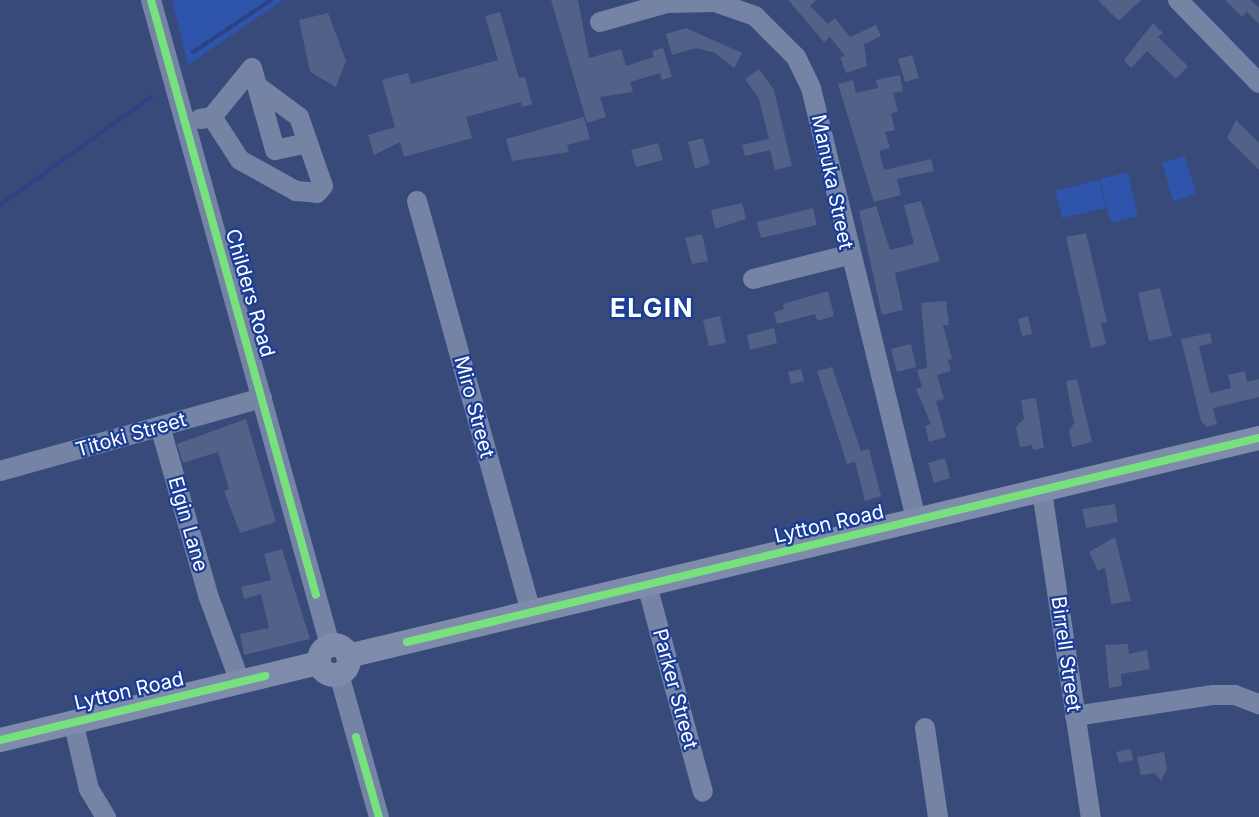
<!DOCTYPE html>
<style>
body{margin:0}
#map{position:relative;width:1259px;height:817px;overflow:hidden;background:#374a7a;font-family:Inter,sans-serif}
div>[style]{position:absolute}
.green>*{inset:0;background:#2e54ac}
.stream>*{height:4px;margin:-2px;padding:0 2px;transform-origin:2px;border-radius:2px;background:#2a4385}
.building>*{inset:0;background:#516188}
.minor>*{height:20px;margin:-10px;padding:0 10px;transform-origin:10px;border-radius:10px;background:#7583a5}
.major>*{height:24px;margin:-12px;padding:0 12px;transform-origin:12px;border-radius:12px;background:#7e8bab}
.major>.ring{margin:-12px;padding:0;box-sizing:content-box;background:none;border:24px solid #7e8bab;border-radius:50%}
.cycleway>*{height:8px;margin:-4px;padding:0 4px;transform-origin:4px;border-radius:4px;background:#77e17e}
span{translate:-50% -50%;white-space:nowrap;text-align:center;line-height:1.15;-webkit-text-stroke:4.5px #1a3d97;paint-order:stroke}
.street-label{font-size:20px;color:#fff}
.district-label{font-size:26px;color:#fff;font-weight:700;letter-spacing:1.5px}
</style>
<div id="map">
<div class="green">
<div style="clip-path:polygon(172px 0,283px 0,188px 65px)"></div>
<div style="clip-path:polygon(1185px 156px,1196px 194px,1173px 201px,1162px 163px)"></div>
<div style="clip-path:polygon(1128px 172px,1138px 216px,1111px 223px,1100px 179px)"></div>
<div style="clip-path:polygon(1099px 180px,1106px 208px,1062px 218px,1055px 191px)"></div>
</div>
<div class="stream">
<div style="left:193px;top:52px;width:94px;rotate:-33.7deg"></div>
<div style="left:0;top:205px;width:186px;rotate:-35.6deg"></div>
</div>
<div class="building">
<div style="clip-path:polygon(551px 0,578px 0,589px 58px,621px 49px,626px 66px,654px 57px,652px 51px,663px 48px,672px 77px,662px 80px,660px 73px,630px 82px,633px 92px,600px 97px,606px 117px,587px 123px)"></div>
<div style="clip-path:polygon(788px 0,816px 0,810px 6px,828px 24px,835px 18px,850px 37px,876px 25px,881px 36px,864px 44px,867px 66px,846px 73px,840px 57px,845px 56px,830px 37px,824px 42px)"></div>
<div style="clip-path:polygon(1098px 0,1141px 0,1119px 21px)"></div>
<div style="clip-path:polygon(1225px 0,1251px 0,1259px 8px,1259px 24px,1247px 12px,1242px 17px)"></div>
<div style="clip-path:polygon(500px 12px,519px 78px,525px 77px,532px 104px,522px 107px,521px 102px,466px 117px,472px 138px,404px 157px,400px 142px,374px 155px,368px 135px,395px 127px,382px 80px,408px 73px,411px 84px,498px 60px,485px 16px)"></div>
<div style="clip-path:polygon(328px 13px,346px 61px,336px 87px,310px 72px,299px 20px)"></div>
<div style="clip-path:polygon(1153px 23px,1163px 33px,1158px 37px,1188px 66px,1176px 79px,1147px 51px,1131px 68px,1124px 60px)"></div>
<div style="clip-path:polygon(686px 28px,742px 53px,734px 68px,715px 53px,696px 48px,672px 55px,666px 34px)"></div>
<div style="clip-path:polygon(912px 55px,919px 78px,905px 82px,898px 59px)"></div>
<div style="clip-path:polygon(759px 69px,774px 90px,792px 166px,775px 170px,770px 150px,745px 156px,742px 145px,769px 139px,759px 99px,745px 79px)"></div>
<div style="clip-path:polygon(900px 75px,903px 91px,893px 93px,898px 111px,891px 114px,895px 130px,885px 132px,890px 148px,879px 151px,884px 170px,931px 159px,934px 171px,897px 179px,901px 195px,874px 202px,838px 84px,853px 80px,856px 93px,878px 88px,876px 80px)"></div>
<div style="clip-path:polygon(584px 117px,590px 139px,567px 145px,569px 152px,512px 161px,506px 139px)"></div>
<div style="clip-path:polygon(1236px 120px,1259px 143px,1259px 170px,1227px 138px)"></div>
<div style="clip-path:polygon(703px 138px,710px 164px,695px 169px,688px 142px)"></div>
<div style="clip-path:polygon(658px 143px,663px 160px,636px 167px,631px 150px)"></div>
<div style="clip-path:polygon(921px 201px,940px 261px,895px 273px,903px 310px,882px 315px,859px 211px,876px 206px,890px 250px,914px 244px,904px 205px)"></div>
<div style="clip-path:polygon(742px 203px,746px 219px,715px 229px,711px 210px)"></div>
<div style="clip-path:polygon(813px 208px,817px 225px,761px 238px,757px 222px)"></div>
<div style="clip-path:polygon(1086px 233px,1107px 322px,1101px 323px,1106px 344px,1091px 348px,1066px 237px)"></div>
<div style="clip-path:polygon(702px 234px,708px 261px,692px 264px,685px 238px)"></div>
<div style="clip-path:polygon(1160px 288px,1172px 336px,1149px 341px,1138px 293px)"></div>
<div style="clip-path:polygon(828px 291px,834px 316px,817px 321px,815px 314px,777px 324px,774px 312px,784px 309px,783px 304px)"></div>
<div style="clip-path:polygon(946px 301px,949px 325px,943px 325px,952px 359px,948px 360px,951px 371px,937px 375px,944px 399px,936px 401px,946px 437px,929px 442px,925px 426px,931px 424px,916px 389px,922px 387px,917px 370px,927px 368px,921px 303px)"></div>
<div style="clip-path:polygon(720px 316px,726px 343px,709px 346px,703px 320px)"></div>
<div style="clip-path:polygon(1028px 316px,1032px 334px,1022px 336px,1018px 319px)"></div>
<div style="clip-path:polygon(774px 328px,777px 343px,750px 350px,747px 335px)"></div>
<div style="clip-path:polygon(1210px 333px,1212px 343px,1199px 346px,1210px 393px,1231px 388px,1228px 375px,1245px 371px,1247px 382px,1259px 379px,1259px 397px,1213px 408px,1217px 424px,1207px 427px,1201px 421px,1181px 339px)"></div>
<div style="clip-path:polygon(911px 344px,916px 367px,897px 372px,891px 349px)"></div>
<div style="clip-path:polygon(832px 367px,861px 451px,869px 449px,881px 496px,865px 501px,855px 462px,847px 464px,817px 371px)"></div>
<div style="clip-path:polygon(801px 369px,804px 381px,791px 384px,788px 372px)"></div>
<div style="clip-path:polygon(1077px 379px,1092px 442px,1072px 447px,1069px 431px,1074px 423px,1066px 381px)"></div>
<div style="clip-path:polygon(1036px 398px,1044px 448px,1033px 450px,1032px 445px,1020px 447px,1016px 427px,1024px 419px,1021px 400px)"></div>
<div style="clip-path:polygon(246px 419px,276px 522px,240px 533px,224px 491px,229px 489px,218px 452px,183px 463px,177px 444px)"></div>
<div style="clip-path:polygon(945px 458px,950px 478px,934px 483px,928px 463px)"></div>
<div style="clip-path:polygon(1115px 504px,1118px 522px,1086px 528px,1082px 509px)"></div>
<div style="clip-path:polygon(1115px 537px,1131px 601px,1111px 604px,1105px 567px,1098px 571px,1089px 552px)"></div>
<div style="clip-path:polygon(282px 549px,310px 639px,244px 655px,240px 634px,269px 628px,261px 594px,244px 599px,241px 587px,271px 580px,264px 554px)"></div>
<div style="clip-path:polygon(1128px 644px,1129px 654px,1147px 650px,1150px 669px,1121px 674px,1122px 686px,1109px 688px,1105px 645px)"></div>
<div style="clip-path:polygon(1131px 749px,1133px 760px,1119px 763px,1116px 752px)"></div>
<div style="clip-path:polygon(1164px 752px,1167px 769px,1161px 781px,1155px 773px,1141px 775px,1137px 757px)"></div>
</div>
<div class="minor">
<div style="left:151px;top:0;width:669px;rotate:74.49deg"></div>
<div style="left:1178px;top:0;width:116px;rotate:45.7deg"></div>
<div style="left:600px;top:22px;width:70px;rotate:-15.8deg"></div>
<div style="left:667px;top:3px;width:48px;rotate:-1.2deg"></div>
<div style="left:715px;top:2px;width:42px;rotate:19.3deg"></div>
<div style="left:755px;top:16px;width:58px;rotate:45deg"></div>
<div style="left:796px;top:57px;width:34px;rotate:64deg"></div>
<div style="left:811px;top:88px;width:445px;rotate:76.3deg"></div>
<div style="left:212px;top:117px;width:51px;rotate:56.9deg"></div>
<div style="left:240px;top:160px;width:64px;rotate:29deg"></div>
<div style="left:296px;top:191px;width:21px;rotate:5deg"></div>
<div style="left:317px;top:193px;width:9px;rotate:-49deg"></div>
<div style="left:323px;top:186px;width:73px;rotate:-109.2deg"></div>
<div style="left:299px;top:117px;width:47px;rotate:-143.6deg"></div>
<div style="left:200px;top:119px;width:12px;rotate:-9deg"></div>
<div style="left:212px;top:117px;width:63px;rotate:-50.8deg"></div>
<div style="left:252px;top:68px;width:85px;rotate:74.3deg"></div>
<div style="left:275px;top:150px;width:33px;rotate:-12deg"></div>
<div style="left:417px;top:201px;width:427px;rotate:74.5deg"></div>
<div style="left:753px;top:279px;width:98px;rotate:-14.2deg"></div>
<div style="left:160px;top:426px;width:176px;rotate:74.1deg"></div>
<div style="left:208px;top:595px;width:93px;rotate:69.8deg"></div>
<div style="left:0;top:471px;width:272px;rotate:-15.6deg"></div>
<div style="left:1042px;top:491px;width:330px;rotate:81.5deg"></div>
<div style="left:647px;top:585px;width:214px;rotate:74.9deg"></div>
<div style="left:339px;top:674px;width:148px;rotate:74.4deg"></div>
<div style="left:1075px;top:716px;width:140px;rotate:-8.7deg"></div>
<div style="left:1213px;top:695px;width:22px"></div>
<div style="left:1235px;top:695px;width:26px;rotate:21deg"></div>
<div style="left:73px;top:721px;width:70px;rotate:76.8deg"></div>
<div style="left:89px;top:789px;width:33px;rotate:59deg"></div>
<div style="left:925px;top:728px;width:90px;rotate:81.7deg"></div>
</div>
<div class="major">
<div class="ring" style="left:319px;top:645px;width:6px;height:6px"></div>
<div style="left:348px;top:656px;width:937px;rotate:-13.46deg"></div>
<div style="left:0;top:740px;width:328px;rotate:-13.6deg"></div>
</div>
<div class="cycleway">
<div style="left:151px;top:0;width:617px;rotate:74.5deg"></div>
<div style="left:407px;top:642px;width:876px;rotate:-13.47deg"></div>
<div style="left:356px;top:737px;width:83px;rotate:74deg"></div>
<div style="left:0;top:740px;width:273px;rotate:-13.6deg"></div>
</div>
<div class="street-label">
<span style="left:832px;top:182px;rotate:78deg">Manuka Street</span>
<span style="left:250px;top:293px;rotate:74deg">Childers Road</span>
<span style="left:474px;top:407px;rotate:75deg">Miro Street</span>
<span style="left:131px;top:435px;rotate:-16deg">Titoki Street</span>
<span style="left:188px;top:524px;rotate:74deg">Elgin Lane</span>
<span style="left:829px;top:524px;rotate:-13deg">Lytton Road</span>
<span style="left:1066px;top:654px;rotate:82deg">Birrell Street</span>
<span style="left:675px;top:689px;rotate:75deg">Parker Street</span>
<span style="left:129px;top:691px;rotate:-13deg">Lytton Road</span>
</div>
<div class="district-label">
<span style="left:652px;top:308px">ELGIN</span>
</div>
</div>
